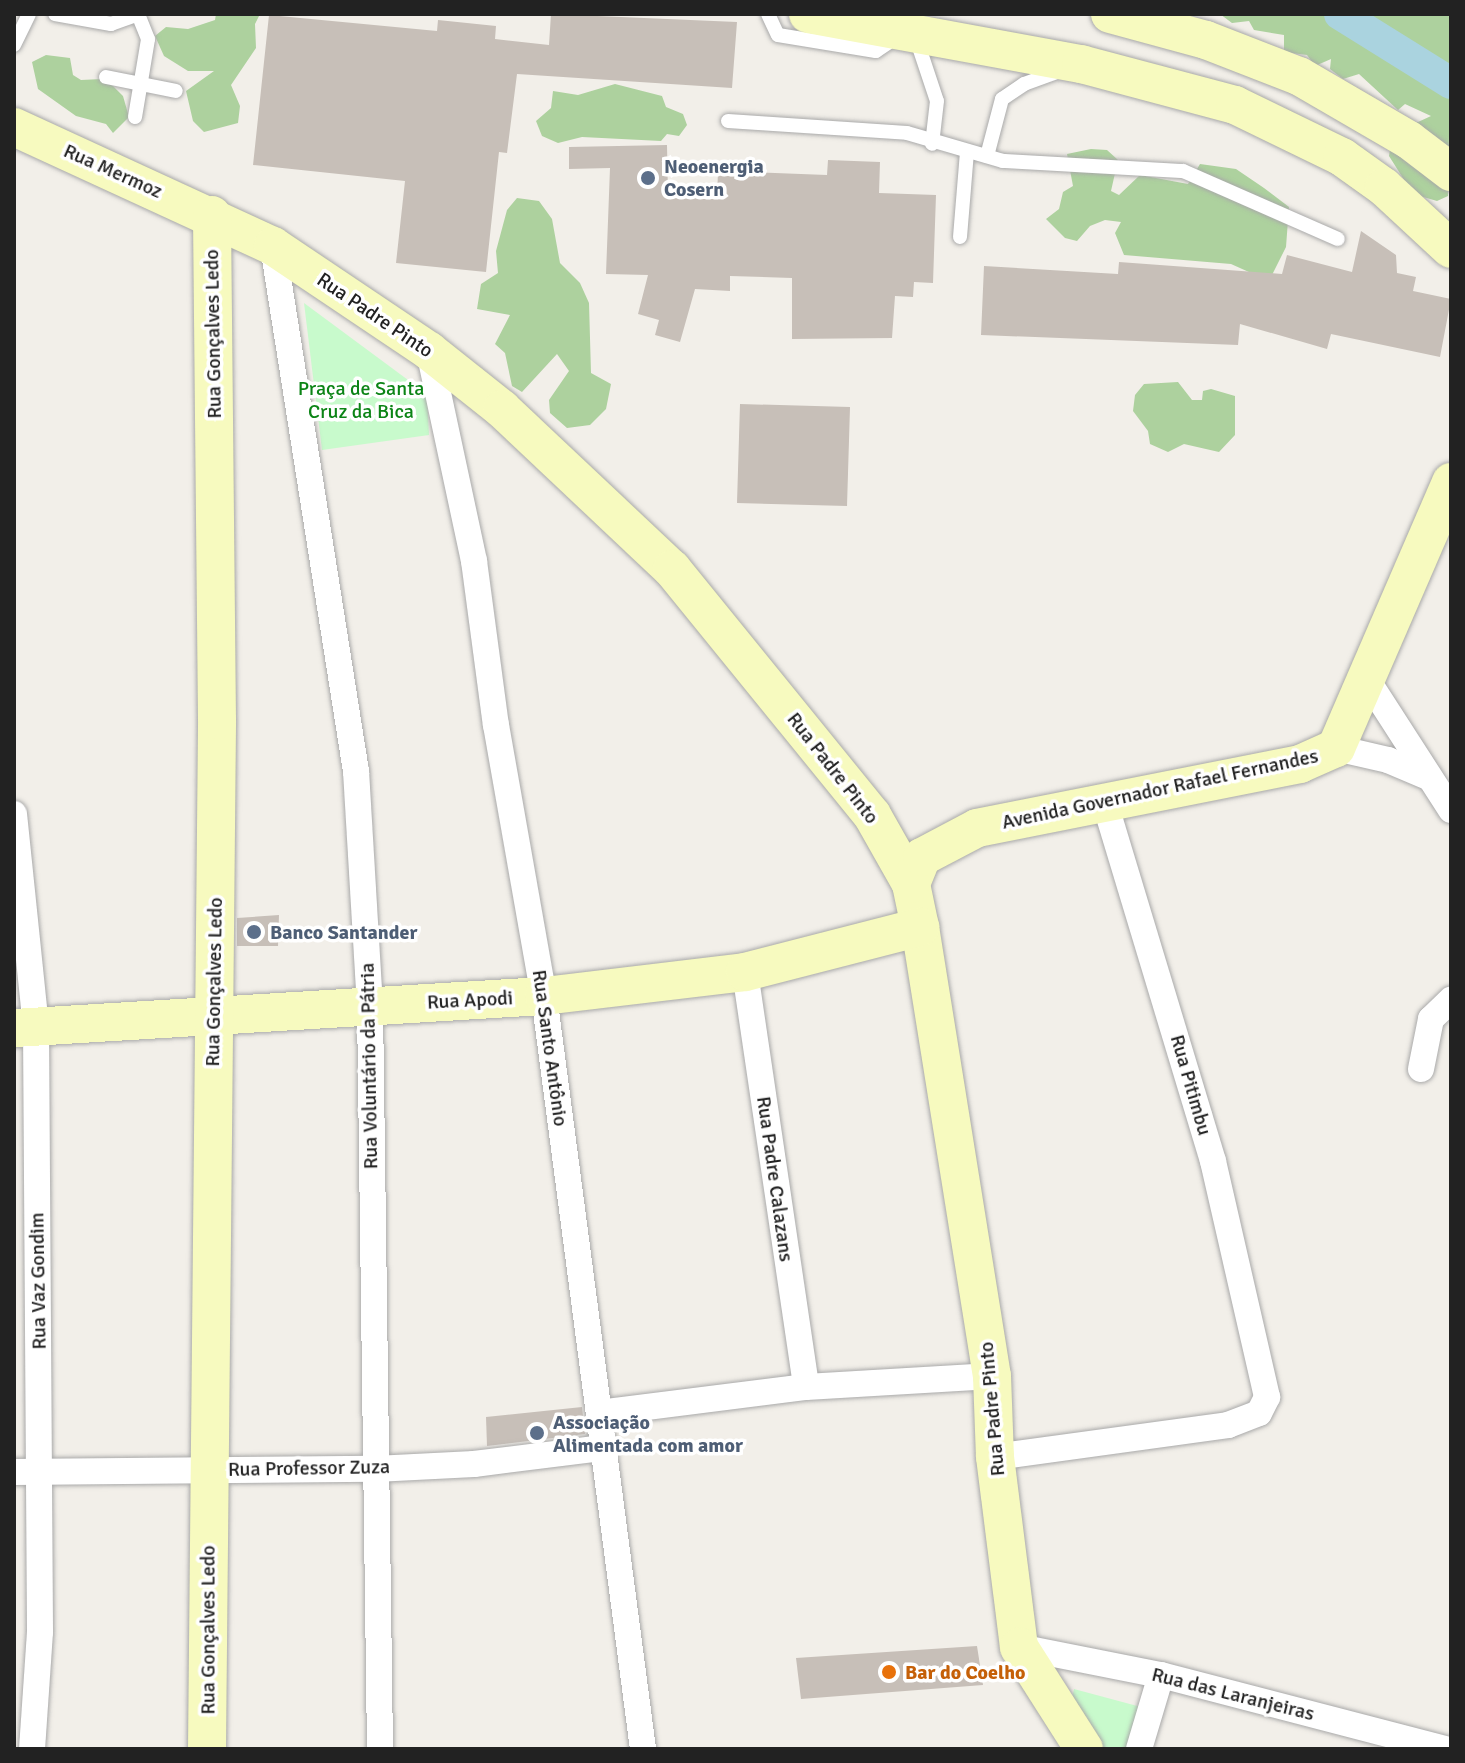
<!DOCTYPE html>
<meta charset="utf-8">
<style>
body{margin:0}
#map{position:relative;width:1465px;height:1763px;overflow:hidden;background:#f2efe9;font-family:Signika,sans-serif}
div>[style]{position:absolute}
.forest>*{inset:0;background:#add19e}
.park>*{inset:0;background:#c8facc}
.canal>*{height:32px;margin:-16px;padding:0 16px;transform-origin:16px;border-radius:16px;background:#aad3df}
.building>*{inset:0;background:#c7bfb8}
.roads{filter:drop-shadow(0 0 2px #a9a9a9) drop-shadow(0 0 2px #a9a9a9)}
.lane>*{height:14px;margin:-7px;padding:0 7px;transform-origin:7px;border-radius:7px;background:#fff}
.street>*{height:26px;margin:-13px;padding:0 13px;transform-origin:13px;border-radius:13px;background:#fff}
.secondary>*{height:38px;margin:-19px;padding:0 19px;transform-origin:19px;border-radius:19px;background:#f7fabf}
.dots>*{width:22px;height:22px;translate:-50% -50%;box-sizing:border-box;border:4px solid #fff;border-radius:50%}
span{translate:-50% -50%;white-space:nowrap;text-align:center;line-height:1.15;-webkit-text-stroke:7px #fff;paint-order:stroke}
.service-label{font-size:20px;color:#4e5e75;font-weight:700}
.left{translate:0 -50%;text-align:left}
.street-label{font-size:20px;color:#222}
.park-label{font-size:20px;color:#0c8416}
.food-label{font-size:20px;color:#c56008;font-weight:700}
.frame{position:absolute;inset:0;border:16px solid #222;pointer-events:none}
</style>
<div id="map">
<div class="forest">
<div style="clip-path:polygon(216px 14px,260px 14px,255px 24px,256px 48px,231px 85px,240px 106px,238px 123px,204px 132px,193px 121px,186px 91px,214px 71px,188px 71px,164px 56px,155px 36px,166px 27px,188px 29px,215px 20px)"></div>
<div style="clip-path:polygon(1220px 14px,1451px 14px,1448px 196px,1437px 201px,1413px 194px,1389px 156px,1391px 143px,1403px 129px,1431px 116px,1405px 104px,1398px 110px,1359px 74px,1343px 79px,1330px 69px,1331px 59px,1315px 66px,1307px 55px,1284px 52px,1284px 35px,1254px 30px,1249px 21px,1232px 23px)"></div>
<div style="clip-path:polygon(46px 55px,70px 58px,73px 75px,81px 80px,102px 79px,113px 86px,123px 96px,129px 117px,113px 133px,106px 124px,76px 116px,38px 89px,32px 62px)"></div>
<div style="clip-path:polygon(615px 84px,662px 96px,666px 107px,683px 114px,687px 125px,679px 136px,667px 134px,661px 141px,582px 137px,558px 143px,542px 136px,536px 121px,551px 108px,553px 91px,578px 95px)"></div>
<div style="clip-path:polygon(1091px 149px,1107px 150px,1118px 160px,1111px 191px,1119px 195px,1140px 175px,1188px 184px,1200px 164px,1236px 169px,1264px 188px,1289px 207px,1286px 247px,1269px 281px,1231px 264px,1124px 255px,1115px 233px,1121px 222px,1105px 220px,1090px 226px,1077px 241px,1065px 238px,1046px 219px,1059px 209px,1063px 192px,1073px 186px,1067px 154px)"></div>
<div style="clip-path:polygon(517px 198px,539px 201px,552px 219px,560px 263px,580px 283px,589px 303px,591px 373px,611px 384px,606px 409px,590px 425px,567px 428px,550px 413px,549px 400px,569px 371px,557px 354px,522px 392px,512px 386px,505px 353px,495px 344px,510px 315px,477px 309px,481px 284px,498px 273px,496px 251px,507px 210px)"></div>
<div style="clip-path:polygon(1178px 382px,1192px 400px,1202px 400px,1203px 391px,1211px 389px,1235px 396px,1235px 435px,1219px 452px,1184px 444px,1168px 452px,1150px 444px,1148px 431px,1133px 411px,1135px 395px,1144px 384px)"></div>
</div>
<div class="park">
<div style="clip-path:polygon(304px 303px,427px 394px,429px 435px,322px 450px)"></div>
<div style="clip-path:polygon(1074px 1689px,1141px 1707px,1132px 1749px,1097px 1749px,1069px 1712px)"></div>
</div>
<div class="canal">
<div style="left:1340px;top:14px;width:131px;rotate:31.9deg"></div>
</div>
<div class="building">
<div style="clip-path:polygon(551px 14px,737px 22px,732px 88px,517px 74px,507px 153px,499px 152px,486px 272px,396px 263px,405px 181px,253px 165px,269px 15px,437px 31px,438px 20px,496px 26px,495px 39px,549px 45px)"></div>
<div style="clip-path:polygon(667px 145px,668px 197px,717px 199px,718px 171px,827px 175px,828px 160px,880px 162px,879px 193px,936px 195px,933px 283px,914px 282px,913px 297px,895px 296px,892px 338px,792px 339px,792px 278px,730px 276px,730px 291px,695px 289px,680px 342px,655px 335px,659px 320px,638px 314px,648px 275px,606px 274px,610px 168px,569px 169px,569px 147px)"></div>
<div style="clip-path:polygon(1361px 231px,1396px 255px,1397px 273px,1416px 277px,1413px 291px,1451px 299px,1440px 357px,1331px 334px,1327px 349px,1240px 324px,1238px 345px,981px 335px,984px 266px,1118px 274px,1119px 262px,1282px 274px,1287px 255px,1352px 272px)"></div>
<div style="clip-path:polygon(740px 404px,850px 407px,847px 506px,737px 503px)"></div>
<div style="clip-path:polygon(279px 915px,278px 946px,237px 946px,237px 918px)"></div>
<div style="clip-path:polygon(582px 1407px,585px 1434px,487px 1446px,486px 1417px)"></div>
<div style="clip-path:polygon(977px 1646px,983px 1685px,801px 1699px,796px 1658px)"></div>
</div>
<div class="roads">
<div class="lane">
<div style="left:55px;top:14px;width:57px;rotate:10.1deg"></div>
<div style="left:111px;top:24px;width:29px;rotate:-20deg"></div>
<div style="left:768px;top:14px;width:23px;rotate:65deg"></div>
<div style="left:778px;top:35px;width:99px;rotate:9.3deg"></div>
<div style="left:876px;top:51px;width:25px;rotate:-34deg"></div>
<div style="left:916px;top:38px;width:66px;rotate:71.6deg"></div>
<div style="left:937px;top:101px;width:43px;rotate:96.6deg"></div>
<div style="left:14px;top:45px;width:34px;rotate:-64deg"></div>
<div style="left:106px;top:77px;width:71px;rotate:11.3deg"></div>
<div style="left:135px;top:117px;width:79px;rotate:-80.5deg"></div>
<div style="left:148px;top:39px;width:27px;rotate:-112deg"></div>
<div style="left:728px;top:121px;width:179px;rotate:3.8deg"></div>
<div style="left:907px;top:133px;width:100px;rotate:16.3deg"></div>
<div style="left:1003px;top:161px;width:180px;rotate:3.2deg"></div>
<div style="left:1183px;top:171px;width:169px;rotate:23.7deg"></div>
<div style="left:987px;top:156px;width:59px;rotate:-75.3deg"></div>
<div style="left:1002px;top:99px;width:27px;rotate:-34deg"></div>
<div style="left:1024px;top:84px;width:38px;rotate:-20deg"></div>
<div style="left:960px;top:237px;width:85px;rotate:-85.3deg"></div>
</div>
<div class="street">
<div style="left:273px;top:246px;width:532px;rotate:81.02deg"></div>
<div style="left:356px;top:771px;width:234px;rotate:86.6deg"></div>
<div style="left:370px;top:1005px;width:744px;rotate:89.23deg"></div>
<div style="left:429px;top:351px;width:215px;rotate:77.9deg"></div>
<div style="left:474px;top:561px;width:165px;rotate:82.4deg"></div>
<div style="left:496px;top:725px;width:275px;rotate:80deg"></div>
<div style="left:544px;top:996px;width:759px;rotate:82.51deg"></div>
<div style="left:1366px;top:678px;width:157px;rotate:57.2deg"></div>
<div style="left:1336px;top:748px;width:53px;rotate:13deg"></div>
<div style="left:1388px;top:760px;width:43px;rotate:23deg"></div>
<div style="left:14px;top:814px;width:214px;rotate:84.1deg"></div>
<div style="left:36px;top:1027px;width:605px;rotate:89.62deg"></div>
<div style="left:40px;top:1632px;width:117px;rotate:93.9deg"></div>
<div style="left:745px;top:972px;width:419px;rotate:81.6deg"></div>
<div style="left:1421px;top:1069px;width:51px;rotate:-78.7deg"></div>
<div style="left:1431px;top:1019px;width:28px;rotate:-44deg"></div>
<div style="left:599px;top:1413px;width:209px;rotate:-7.2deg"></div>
<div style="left:806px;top:1387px;width:186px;rotate:-3.4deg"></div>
<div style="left:995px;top:1457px;width:235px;rotate:-7.8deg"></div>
<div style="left:1228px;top:1425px;width:33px;rotate:-21deg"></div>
<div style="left:1259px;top:1413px;width:18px;rotate:-63deg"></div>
<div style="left:1267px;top:1397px;width:242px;rotate:-102.9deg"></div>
<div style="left:1213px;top:1161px;width:378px;rotate:-106.8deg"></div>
<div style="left:14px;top:1472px;width:361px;rotate:-0.5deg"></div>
<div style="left:375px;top:1469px;width:99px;rotate:-2.9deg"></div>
<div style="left:474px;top:1464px;width:130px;rotate:-7.1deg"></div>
<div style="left:1019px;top:1647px;width:145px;rotate:11.2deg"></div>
<div style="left:1161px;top:1675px;width:294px;rotate:14.6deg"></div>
<div style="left:1139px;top:1749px;width:77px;rotate:-73.4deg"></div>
</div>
<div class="secondary">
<div style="left:808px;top:14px;width:278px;rotate:10.4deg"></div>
<div style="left:1081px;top:64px;width:159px;rotate:14.9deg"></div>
<div style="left:1235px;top:105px;width:119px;rotate:25.9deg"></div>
<div style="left:1342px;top:157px;width:52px;rotate:35.5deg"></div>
<div style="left:1384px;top:187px;width:91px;rotate:42.8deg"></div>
<div style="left:1110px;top:14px;width:99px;rotate:15.2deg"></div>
<div style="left:1206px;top:40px;width:100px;rotate:21.2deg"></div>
<div style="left:1299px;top:76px;width:127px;rotate:30.2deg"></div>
<div style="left:1409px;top:140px;width:53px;rotate:37.3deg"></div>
<div style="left:14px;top:127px;width:285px;rotate:24.7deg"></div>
<div style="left:273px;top:246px;width:188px;rotate:33.9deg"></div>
<div style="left:429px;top:351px;width:93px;rotate:38.5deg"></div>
<div style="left:502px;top:409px;width:233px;rotate:43.3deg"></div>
<div style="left:672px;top:569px;width:317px;rotate:50.9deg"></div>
<div style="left:872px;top:815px;width:79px;rotate:60.5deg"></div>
<div style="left:911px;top:884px;width:44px;rotate:78.2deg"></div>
<div style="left:920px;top:927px;width:455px;rotate:80.9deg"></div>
<div style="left:992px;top:1376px;width:81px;rotate:87.9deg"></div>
<div style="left:995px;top:1457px;width:192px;rotate:82.8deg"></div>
<div style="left:1019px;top:1647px;width:121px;rotate:57.5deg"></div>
<div style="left:911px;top:884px;width:29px;rotate:-68deg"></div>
<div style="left:922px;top:857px;width:62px;rotate:-27.8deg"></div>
<div style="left:977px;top:828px;width:329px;rotate:-11.2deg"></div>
<div style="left:1300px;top:764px;width:39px;rotate:-24deg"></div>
<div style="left:1336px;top:748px;width:290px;rotate:-66.6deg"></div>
<div style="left:14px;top:1028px;width:531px;rotate:-3.46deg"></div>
<div style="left:544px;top:996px;width:202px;rotate:-6.8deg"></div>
<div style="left:745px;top:972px;width:181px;rotate:-14.4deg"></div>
<div style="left:207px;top:1749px;width:1029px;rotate:-89.44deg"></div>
<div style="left:217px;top:720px;width:505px;rotate:-90.57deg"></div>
</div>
</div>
<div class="dots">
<div style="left:648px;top:178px;background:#5c6f8a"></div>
<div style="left:254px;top:932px;background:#5c6f8a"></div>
<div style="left:537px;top:1433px;background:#5c6f8a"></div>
<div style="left:889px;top:1672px;background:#e8710a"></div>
</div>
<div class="service-label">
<span class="left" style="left:664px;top:178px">Neoenergia<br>Cosern</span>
<span class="left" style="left:270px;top:932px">Banco Santander</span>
<span class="left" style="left:553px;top:1434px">Associação<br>Alimentada com amor</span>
</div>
<div class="street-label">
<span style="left:113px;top:171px;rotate:24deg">Rua Mermoz</span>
<span style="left:375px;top:315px;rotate:34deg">Rua Padre Pinto</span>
<span style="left:213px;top:334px;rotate:-91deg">Rua Gonçalves Ledo</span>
<span style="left:833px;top:768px;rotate:52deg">Rua Padre Pinto</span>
<span style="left:1160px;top:789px;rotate:-12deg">Avenida Governador Rafael Fernandes</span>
<span style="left:214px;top:982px;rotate:-89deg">Rua Gonçalves Ledo</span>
<span style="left:470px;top:1000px;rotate:-3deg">Rua Apodi</span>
<span style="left:550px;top:1048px;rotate:82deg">Rua Santo Antônio</span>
<span style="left:369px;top:1066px;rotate:-91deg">Rua Voluntário da Pátria</span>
<span style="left:1191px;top:1085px;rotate:74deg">Rua Pitimbu</span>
<span style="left:775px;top:1179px;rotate:82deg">Rua Padre Calazans</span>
<span style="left:38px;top:1281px;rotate:-91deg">Rua Vaz Gondim</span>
<span style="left:992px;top:1409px;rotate:-95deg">Rua Padre Pinto</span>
<span style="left:309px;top:1468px;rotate:-1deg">Rua Professor Zuza</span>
<span style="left:208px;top:1630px;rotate:-90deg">Rua Gonçalves Ledo</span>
<span style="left:1233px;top:1694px;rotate:14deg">Rua das Laranjeiras</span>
</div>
<div class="park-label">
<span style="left:361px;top:400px">Praça de Santa<br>Cruz da Bica</span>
</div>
<div class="food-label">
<span class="left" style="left:905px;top:1672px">Bar do Coelho</span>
</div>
<div class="frame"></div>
</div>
